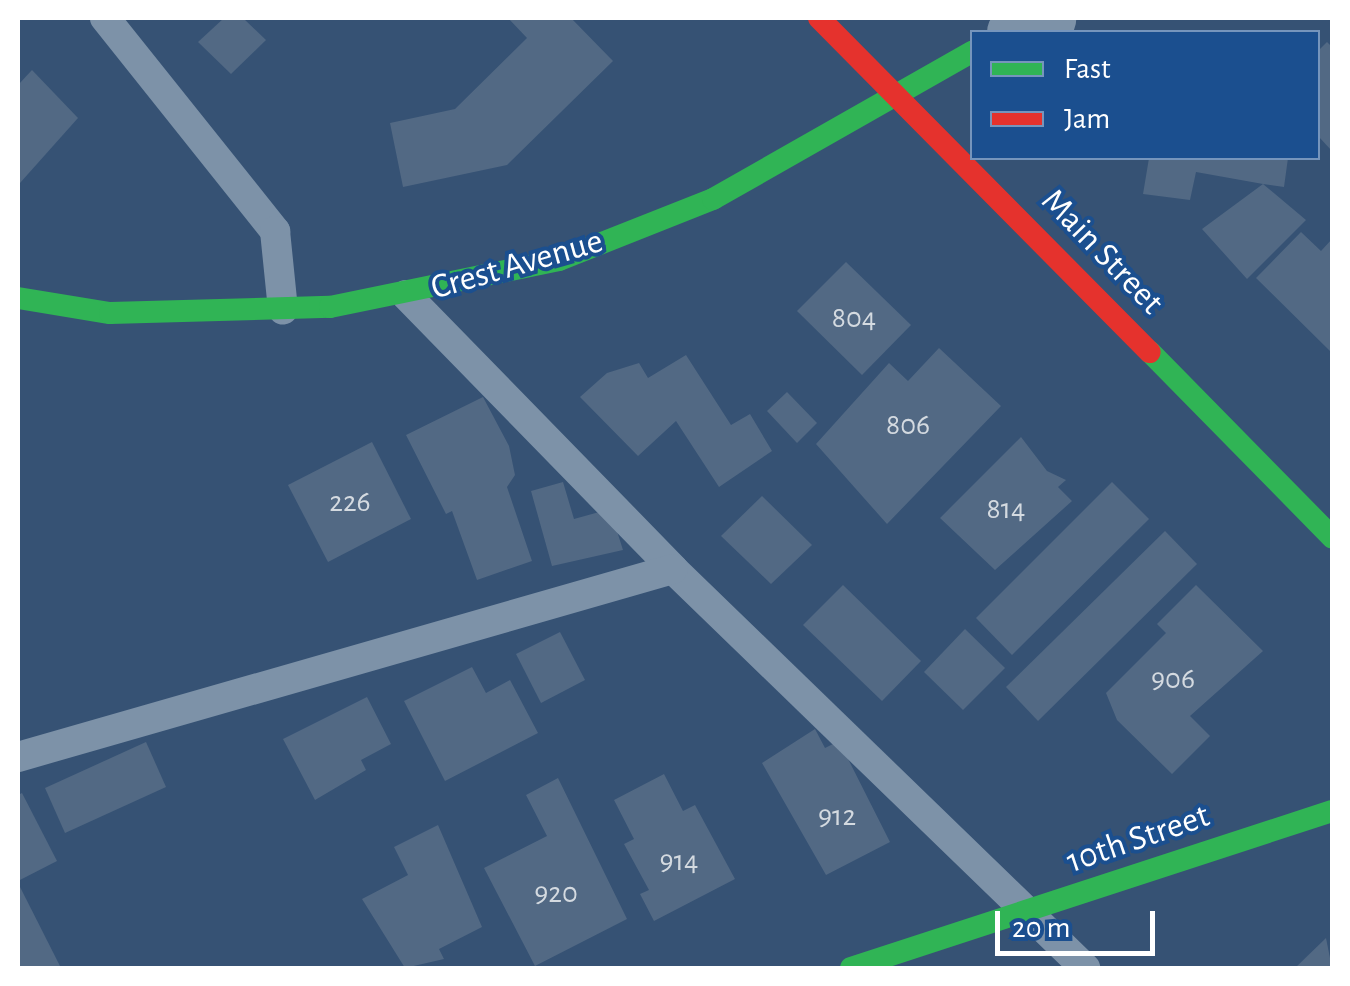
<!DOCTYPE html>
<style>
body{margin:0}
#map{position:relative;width:1350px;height:986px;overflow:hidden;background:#365274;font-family:"Alegreya Sans",sans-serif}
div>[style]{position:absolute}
.building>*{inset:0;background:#526984}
.lane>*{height:30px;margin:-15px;padding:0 15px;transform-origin:15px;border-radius:15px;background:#7d92a8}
.street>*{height:55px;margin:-27.5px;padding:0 27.5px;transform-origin:27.5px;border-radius:27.5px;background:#7d92a8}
.fast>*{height:22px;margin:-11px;padding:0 11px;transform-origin:11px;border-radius:11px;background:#30b455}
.jam>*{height:22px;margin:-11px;padding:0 11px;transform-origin:11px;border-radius:11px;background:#e5322d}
span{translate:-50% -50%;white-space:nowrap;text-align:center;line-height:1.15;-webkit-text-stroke:8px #1b4f8f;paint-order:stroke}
.number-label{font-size:30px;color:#d4dae0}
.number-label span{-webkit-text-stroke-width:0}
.street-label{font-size:35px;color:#fff}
.frame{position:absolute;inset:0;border:20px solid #fff;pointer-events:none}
.legend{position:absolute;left:970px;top:30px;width:350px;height:130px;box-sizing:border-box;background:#1b4f8f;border:2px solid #7695bc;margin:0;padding:12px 18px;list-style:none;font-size:30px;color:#fff}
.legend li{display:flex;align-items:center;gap:20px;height:50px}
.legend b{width:50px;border:2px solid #7695bc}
.scale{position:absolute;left:995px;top:911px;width:160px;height:45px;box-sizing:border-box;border:5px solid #fff;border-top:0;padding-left:12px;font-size:30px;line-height:35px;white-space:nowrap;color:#fff;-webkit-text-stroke:8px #1b4f8f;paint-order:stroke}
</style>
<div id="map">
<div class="building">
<div style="clip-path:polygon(224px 18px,243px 18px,266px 40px,231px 74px,198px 42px)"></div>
<div style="clip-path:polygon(508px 18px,571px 18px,613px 61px,507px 165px,403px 187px,390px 123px,455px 109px,527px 38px)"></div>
<div style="clip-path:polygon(1327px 42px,1332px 47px,1332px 151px,1318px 136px,1318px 51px)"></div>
<div style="clip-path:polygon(32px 70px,78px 118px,20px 183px,18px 85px)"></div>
<div style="clip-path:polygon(1149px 158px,1288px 158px,1284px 187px,1263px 184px,1306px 220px,1247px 279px,1202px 229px,1263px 184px,1196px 172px,1190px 200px,1143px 194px)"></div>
<div style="clip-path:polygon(1301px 232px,1321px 251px,1332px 239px,1332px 353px,1256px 278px)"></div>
<div style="clip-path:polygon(846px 262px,911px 325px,862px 375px,797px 311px)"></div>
<div style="clip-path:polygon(939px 348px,1001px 406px,887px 524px,816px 444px,889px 363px,908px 381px)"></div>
<div style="clip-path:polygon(686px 355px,731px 425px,750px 414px,772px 451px,719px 487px,676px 421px,638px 456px,580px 397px,607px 373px,639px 363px,648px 378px)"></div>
<div style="clip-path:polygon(787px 392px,817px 423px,797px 443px,767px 411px)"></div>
<div style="clip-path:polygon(483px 397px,509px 446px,515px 475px,507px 487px,532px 561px,477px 580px,452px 511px,446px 514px,406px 435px)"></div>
<div style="clip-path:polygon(1021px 437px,1047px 471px,1066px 480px,1058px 487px,1072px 501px,995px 570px,940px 518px)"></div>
<div style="clip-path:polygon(372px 442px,411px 519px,328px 562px,288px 485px)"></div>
<div style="clip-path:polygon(563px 482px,574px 519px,610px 509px,623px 550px,552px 566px,531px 491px)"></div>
<div style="clip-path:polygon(1112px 482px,1149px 519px,1012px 655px,976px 618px)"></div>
<div style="clip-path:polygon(762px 496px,812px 545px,771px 584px,721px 536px)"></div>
<div style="clip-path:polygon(1165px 531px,1197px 564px,1038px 721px,1006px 687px)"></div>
<div style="clip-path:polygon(843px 585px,921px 661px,882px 701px,803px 625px)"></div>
<div style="clip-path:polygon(1196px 585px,1263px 651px,1190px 716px,1210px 736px,1172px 774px,1117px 720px,1106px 693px,1166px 633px,1157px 624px)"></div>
<div style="clip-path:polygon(965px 629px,1005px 668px,963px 710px,924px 672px)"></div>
<div style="clip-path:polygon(560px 632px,585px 680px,541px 703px,516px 654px)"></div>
<div style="clip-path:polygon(472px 667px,486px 693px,510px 680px,538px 733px,445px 781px,404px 701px)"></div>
<div style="clip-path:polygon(367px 697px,391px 744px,361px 760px,366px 770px,315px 800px,283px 739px)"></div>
<div style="clip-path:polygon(815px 729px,825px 748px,839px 741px,890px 842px,826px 875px,762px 763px)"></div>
<div style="clip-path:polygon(146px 742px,166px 787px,65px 833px,45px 788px)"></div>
<div style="clip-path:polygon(664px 774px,683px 811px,695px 805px,735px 879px,654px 921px,640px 894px,649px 890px,624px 844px,634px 839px,614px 800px)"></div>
<div style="clip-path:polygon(558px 778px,627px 919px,535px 966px,484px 868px,547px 836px,526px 795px)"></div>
<div style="clip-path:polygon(22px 793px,57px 861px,18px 881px,18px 795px)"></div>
<div style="clip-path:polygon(438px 825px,482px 927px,439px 949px,444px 959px,405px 968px,362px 899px,408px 875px,394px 847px)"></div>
<div style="clip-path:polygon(18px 883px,61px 968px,18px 968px)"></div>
<div style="clip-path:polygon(1326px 938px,1332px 968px,1295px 968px)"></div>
</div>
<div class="lane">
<div style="left:105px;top:18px;width:273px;rotate:51.4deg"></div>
<div style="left:275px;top:231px;width:79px;rotate:84.2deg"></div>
<div style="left:406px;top:295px;width:383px;rotate:45.7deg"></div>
<div style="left:673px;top:569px;width:574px;rotate:44.08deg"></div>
<div style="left:18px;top:757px;width:681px;rotate:-16.01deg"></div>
</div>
<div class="street">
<div style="left:1014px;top:32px;width:37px;rotate:-22deg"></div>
</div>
<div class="fast">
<div style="left:18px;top:298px;width:93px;rotate:9.3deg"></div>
<div style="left:110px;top:313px;width:220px;rotate:-1.6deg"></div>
<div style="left:330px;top:307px;width:234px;rotate:-11.6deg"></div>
<div style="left:559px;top:260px;width:166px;rotate:-21.6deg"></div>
<div style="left:713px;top:199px;width:298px;rotate:-29.6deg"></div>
<div style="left:1150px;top:352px;width:260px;rotate:45.5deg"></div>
<div style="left:851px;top:968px;width:506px;rotate:-18.08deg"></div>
</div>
<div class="jam">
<div style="left:819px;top:18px;width:470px;rotate:45.3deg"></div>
</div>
<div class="number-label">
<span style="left:854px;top:318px">804</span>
<span style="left:908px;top:425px">806</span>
<span style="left:350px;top:502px">226</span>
<span style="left:1006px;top:509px">814</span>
<span style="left:1173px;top:679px">906</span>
<span style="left:837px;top:816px">912</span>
<span style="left:679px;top:861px">914</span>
<span style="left:556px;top:893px">920</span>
</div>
<div class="street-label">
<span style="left:1102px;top:252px;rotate:46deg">Main Street</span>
<span style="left:517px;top:265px;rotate:-16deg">Crest Avenue</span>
<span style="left:1138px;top:839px;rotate:-19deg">10th Street</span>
</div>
<div class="frame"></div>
<ul class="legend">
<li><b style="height:12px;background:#30b455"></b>Fast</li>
<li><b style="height:12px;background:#e5322d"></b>Jam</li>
</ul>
<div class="scale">20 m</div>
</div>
